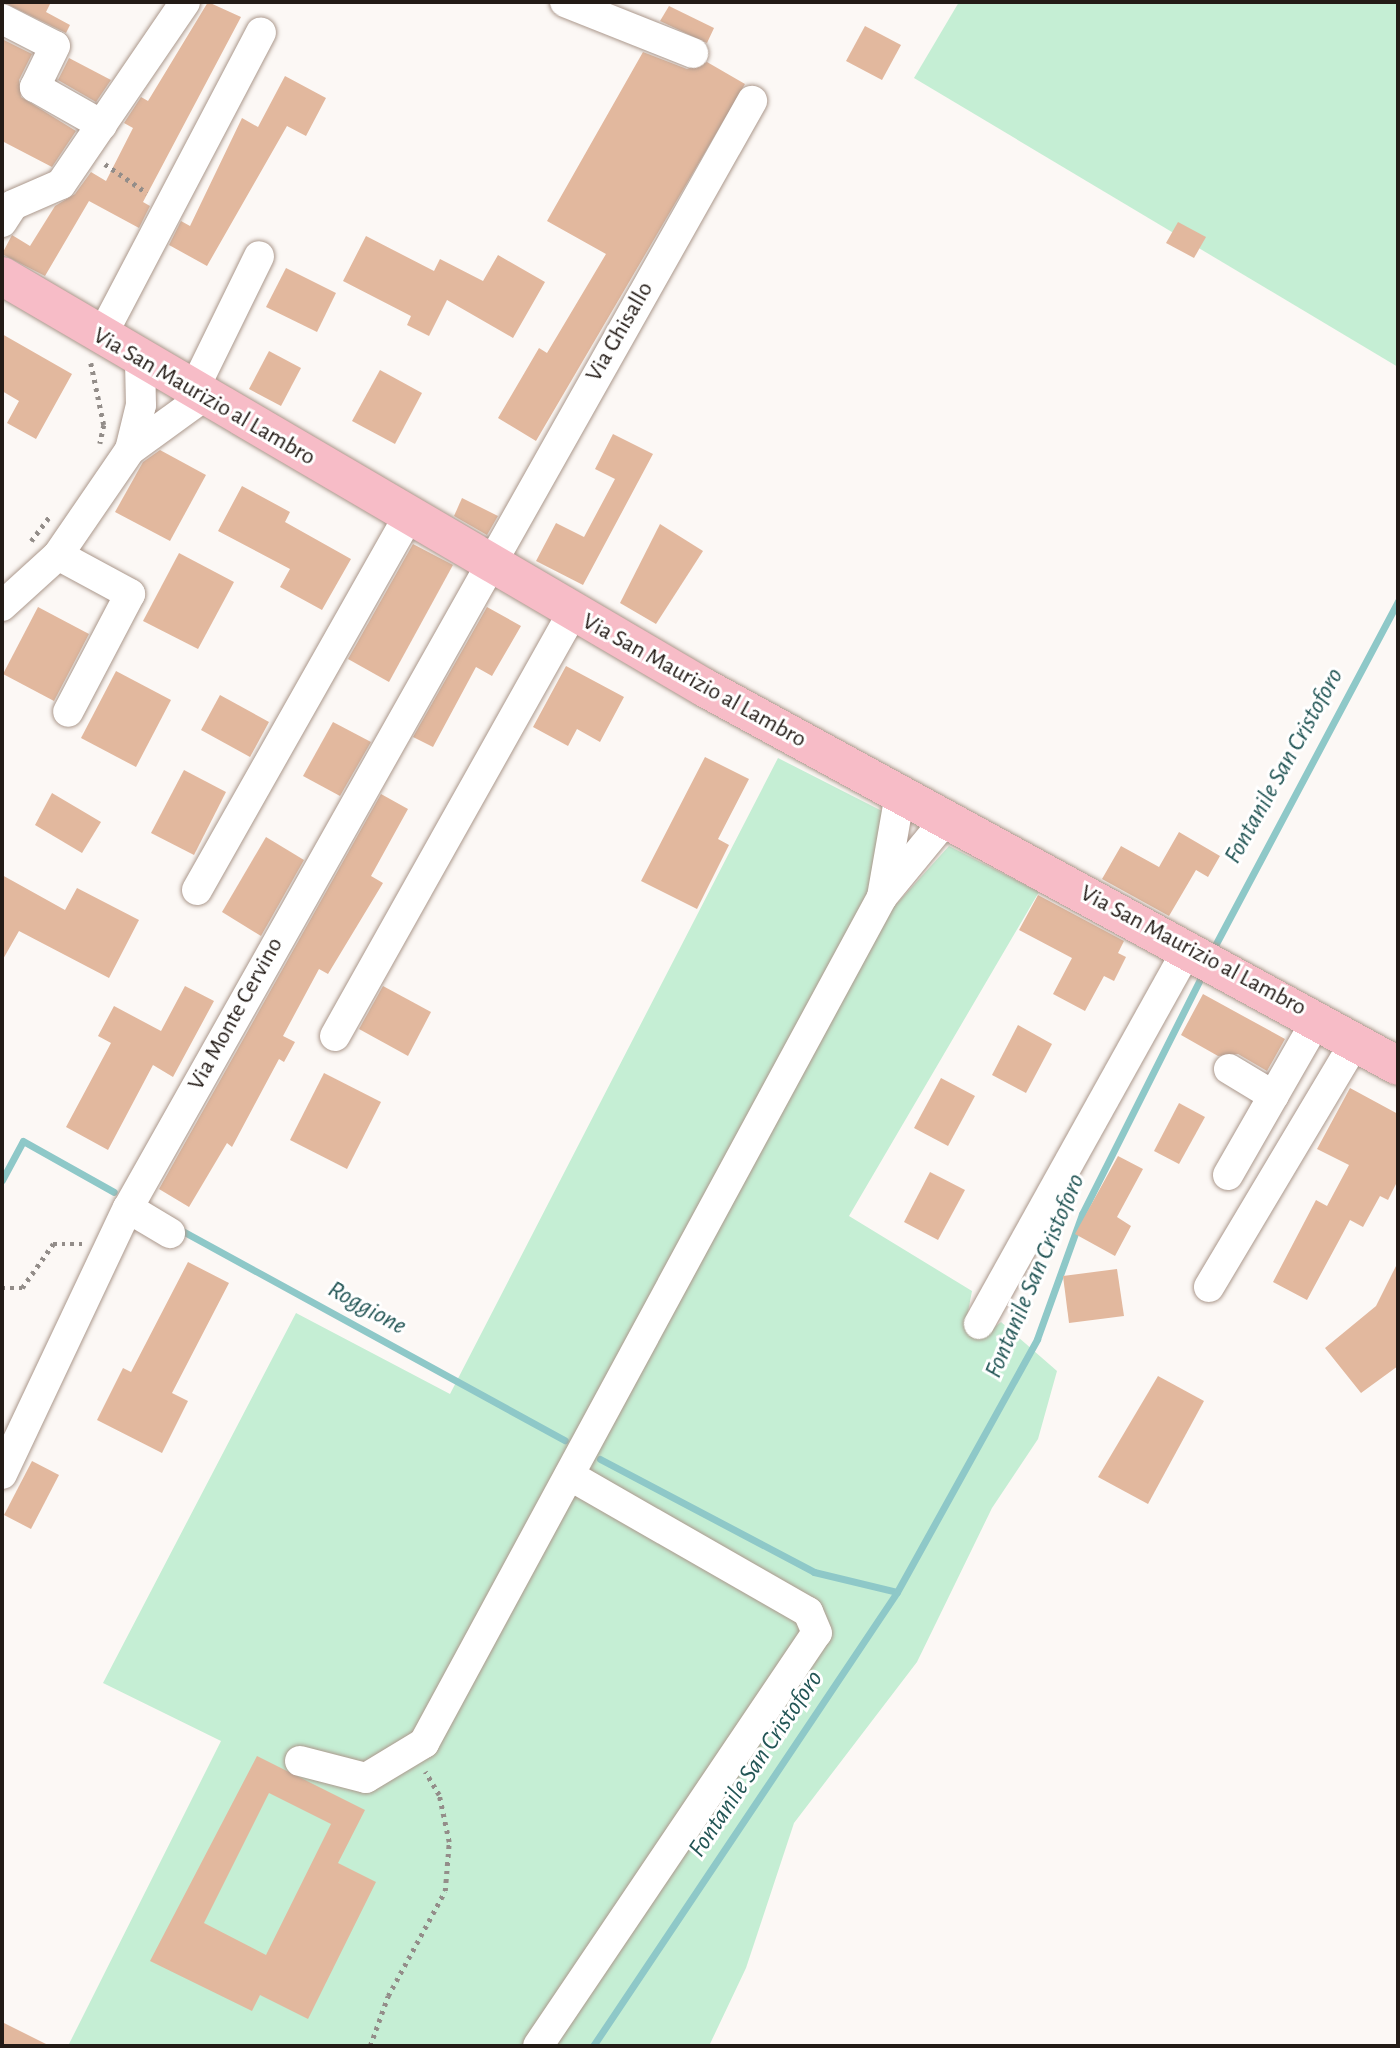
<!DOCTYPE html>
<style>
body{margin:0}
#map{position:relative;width:1400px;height:2048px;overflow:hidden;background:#fcf8f5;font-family:"Alegreya Sans",sans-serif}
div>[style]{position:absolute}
.green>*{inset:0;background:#c5eed4}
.stream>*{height:7px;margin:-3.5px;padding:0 3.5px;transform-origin:3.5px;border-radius:3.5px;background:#8ec8c8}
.building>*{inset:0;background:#e2b89e}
.path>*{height:4.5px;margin-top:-2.25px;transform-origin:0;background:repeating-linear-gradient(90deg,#938d89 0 3.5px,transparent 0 8.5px)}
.roads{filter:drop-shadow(0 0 2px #ab988c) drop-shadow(0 0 2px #ab988c)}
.minor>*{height:30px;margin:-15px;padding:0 15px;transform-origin:15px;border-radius:15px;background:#fff}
.major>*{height:38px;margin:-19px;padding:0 19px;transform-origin:19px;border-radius:19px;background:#f7bcc7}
span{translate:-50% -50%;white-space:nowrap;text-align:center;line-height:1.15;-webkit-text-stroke:6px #fff;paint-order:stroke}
.street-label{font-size:24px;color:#231b16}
.water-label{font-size:26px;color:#255;font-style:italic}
.frame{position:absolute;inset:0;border:4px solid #231b16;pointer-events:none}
</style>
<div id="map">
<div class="green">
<div style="clip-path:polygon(959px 2px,1398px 2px,1398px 367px,914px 78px)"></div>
<div style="clip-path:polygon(778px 758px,884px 812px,891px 910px,949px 846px,1039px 892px,849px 1216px,972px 1291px,967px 1317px,991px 1330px,1001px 1322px,1057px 1371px,1038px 1439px,992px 1508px,917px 1662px,794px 1823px,746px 1968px,709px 2046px,68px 2046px,221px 1741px,103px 1683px,296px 1313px,450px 1394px)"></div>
</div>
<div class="stream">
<div style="left:1211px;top:953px;width:399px;rotate:-62deg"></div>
<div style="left:2px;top:1180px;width:44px;rotate:-61.7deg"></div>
<div style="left:23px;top:1141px;width:104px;rotate:29.3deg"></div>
<div style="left:177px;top:1228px;width:442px;rotate:28.7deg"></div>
<div style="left:600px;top:1459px;width:242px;rotate:27.8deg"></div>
<div style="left:814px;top:1572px;width:85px;rotate:13.5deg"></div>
<div style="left:593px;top:2046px;width:546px;rotate:-56.19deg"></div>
<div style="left:897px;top:1592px;width:289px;rotate:-61deg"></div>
<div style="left:1037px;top:1339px;width:133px;rotate:-70.2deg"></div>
<div style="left:1082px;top:1214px;width:270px;rotate:-63.3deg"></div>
</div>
<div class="building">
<div style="clip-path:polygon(3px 2px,51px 2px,46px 12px,70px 25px,66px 33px)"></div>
<div style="clip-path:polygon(208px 2px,241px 17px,143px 202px,150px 206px,139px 228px,89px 201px,45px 276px,2px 254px,12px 235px,30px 246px,55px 206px,75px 194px,91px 172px,106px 181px,133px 128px,124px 123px,141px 97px,148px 101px)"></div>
<div style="clip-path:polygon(669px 6px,714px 28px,707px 43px,660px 21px)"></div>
<div style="clip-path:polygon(865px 26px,901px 45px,882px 80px,846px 61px)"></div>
<div style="clip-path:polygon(2px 39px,32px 54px,19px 80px,21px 97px,76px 131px,52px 167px,2px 141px)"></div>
<div style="clip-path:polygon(643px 52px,687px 69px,707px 62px,745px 84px,536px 441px,498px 418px,539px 348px,547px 353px,606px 254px,547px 221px)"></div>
<div style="clip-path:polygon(69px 58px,111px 80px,96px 102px,58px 80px)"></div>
<div style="clip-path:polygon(285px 76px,326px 98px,306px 136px,287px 126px,207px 266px,169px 245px,181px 221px,190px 226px,242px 118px,258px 127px)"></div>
<div style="clip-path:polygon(1178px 222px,1206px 237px,1194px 258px,1166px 243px)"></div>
<div style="clip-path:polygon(366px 236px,434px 271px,440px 259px,483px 281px,498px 255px,545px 282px,513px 338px,447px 300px,429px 336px,407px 325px,411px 316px,343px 281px)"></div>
<div style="clip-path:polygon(286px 268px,336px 293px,317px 332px,266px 307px)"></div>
<div style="clip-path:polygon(2px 334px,72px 374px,36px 439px,7px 423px,19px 401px,2px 391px)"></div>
<div style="clip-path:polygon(269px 351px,301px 368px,281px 406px,249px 389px)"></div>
<div style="clip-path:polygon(380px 370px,422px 393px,395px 444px,352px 421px)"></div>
<div style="clip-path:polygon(613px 434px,653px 454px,583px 585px,536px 561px,556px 523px,584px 537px,615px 479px,595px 469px)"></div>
<div style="clip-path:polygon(160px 450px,206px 475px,170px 541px,115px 512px,143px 462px)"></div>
<div style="clip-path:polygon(242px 486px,290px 512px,285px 522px,351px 559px,322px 610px,280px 587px,290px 569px,218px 531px)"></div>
<div style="clip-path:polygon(462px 498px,498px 516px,487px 535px,454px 516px)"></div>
<div style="clip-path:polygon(660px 524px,703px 551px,656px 624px,620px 603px)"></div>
<div style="clip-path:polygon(413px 544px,453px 565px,389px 682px,348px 659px)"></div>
<div style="clip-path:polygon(179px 553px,234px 582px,198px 649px,143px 621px)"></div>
<div style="clip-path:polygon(38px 607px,89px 634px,54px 701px,3px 674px)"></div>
<div style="clip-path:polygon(487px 607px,521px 626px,492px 676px,476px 667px,433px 747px,413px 737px)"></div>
<div style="clip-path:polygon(566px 666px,624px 697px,600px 742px,577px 729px,568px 746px,533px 727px)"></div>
<div style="clip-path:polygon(116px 671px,171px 700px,136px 767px,81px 738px)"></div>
<div style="clip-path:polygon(220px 695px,269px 722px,250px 757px,201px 730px)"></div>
<div style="clip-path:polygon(333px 722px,371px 742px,340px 796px,303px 776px)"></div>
<div style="clip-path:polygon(705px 757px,749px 779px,718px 839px,729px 845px,697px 909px,641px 881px)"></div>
<div style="clip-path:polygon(184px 770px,226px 792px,194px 855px,151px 833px)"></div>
<div style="clip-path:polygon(52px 793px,101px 822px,82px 853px,35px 825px)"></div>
<div style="clip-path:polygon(381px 794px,408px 809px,371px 876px,383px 883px,328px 974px,319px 969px,283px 1036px,295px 1042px,284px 1062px,279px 1059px,232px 1147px,227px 1143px,189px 1207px,159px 1189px)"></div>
<div style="clip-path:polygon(1179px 832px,1220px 856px,1208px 877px,1196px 870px,1169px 916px,1102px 879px,1121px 846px,1159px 867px)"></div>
<div style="clip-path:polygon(266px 837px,304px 860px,261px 936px,222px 912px)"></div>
<div style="clip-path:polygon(2px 875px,65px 910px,77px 888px,139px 920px,109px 978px,19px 931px,2px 961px)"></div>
<div style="clip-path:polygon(1038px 895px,1124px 941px,1118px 953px,1126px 957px,1114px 981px,1104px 976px,1085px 1011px,1053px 994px,1072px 958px,1019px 930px)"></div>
<div style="clip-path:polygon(185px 986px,214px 1001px,173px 1077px,153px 1065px,108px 1150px,66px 1127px,111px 1043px,98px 1036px,114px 1006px,161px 1031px)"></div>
<div style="clip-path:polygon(383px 986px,431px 1012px,408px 1056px,359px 1029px)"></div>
<div style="clip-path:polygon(1203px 994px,1285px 1039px,1267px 1071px,1238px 1054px,1218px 1056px,1181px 1035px)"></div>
<div style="clip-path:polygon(1018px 1025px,1052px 1044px,1026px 1093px,992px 1075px)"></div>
<div style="clip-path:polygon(324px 1073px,381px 1102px,347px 1169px,290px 1140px)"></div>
<div style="clip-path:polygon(941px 1078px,975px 1096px,948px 1146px,914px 1128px)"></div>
<div style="clip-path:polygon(1350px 1088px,1398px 1114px,1398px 1180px,1388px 1200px,1380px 1196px,1363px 1227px,1350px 1220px,1307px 1300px,1273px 1282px,1316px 1200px,1327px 1206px,1349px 1165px,1317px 1149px)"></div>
<div style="clip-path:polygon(1179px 1103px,1205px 1117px,1179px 1164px,1154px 1151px)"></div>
<div style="clip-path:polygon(1118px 1156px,1143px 1169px,1117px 1217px,1131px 1226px,1115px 1256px,1075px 1234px)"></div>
<div style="clip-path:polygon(930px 1172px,965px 1190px,938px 1240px,904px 1222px)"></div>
<div style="clip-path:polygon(188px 1262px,229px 1283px,172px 1393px,188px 1401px,162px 1453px,97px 1420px,123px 1368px,131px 1372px)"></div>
<div style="clip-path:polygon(1398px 1262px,1398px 1366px,1361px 1393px,1325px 1348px,1376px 1306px)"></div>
<div style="clip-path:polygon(1117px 1269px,1124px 1316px,1069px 1323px,1063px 1276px)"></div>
<div style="clip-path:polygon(1158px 1376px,1204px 1401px,1148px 1504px,1098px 1477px)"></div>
<div style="clip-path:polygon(32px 1461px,59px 1475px,31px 1529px,4px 1515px)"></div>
<div style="clip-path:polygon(evenodd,257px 1756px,365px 1810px,338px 1863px,376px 1882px,308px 2019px,260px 1995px,252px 2011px,150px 1961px,257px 1756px,269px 1793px,331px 1824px,266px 1955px,204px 1923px,269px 1793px)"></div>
<div style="clip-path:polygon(2px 2022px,50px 2046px,2px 2046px)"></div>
</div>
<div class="path">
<div style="left:105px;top:164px;width:51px;rotate:34.6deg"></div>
<div style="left:91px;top:363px;width:63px;rotate:78.2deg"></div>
<div style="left:104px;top:425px;width:19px;rotate:102deg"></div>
<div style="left:31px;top:541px;width:30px;rotate:-53deg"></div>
<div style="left:2px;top:1288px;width:20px"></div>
<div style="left:22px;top:1288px;width:54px;rotate:-54.8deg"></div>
<div style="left:53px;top:1244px;width:30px"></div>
<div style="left:370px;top:2046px;width:53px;rotate:-70.2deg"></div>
<div style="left:388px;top:1996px;width:119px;rotate:-61.5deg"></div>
<div style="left:445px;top:1891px;width:49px;rotate:-85.3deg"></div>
<div style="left:449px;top:1842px;width:48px;rotate:-102deg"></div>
<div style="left:439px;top:1795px;width:27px;rotate:-121deg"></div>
</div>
<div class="roads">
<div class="minor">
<div style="left:565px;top:2px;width:138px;rotate:21.7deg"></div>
<div style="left:2px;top:19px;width:59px;rotate:27deg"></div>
<div style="left:55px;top:46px;width:46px;rotate:116deg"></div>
<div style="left:35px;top:87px;width:77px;rotate:29.6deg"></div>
<div style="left:2px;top:222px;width:20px;rotate:-57deg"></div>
<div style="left:13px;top:205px;width:52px;rotate:-23.6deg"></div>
<div style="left:61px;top:184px;width:220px;rotate:-55.7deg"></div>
<div style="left:101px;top:337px;width:344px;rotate:-62.3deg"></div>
<div style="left:193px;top:391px;width:150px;rotate:-63.9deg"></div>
<div style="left:130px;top:450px;width:46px;rotate:-76.3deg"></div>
<div style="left:141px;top:405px;width:44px;rotate:-91.3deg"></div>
<div style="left:58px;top:555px;width:82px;rotate:28.4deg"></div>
<div style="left:130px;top:594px;width:133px;rotate:117.7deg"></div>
<div style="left:2px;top:606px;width:76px;rotate:-42.3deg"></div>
<div style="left:58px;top:555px;width:127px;rotate:-55.6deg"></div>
<div style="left:130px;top:450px;width:90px;rotate:-36deg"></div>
<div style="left:900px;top:794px;width:105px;rotate:99.9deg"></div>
<div style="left:882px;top:897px;width:101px;rotate:-50.6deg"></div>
<div style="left:197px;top:890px;width:430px;rotate:-60.5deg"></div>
<div style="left:335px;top:1036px;width:486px;rotate:-60.7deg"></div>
<div style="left:1229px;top:1069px;width:52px;rotate:31deg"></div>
<div style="left:1228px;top:1175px;width:181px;rotate:-60.2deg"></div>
<div style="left:128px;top:1208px;width:49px;rotate:30.8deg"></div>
<div style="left:1209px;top:1287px;width:287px;rotate:-59.2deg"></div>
<div style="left:979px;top:1324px;width:430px;rotate:-60.9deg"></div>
<div style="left:2px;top:1474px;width:294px;rotate:-64.7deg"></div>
<div style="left:128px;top:1208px;width:1271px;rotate:-60.59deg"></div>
<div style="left:300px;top:1761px;width:68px;rotate:14.4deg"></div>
<div style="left:366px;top:1778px;width:68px;rotate:-31.1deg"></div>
<div style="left:424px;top:1743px;width:962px;rotate:-61.57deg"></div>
<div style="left:538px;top:2046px;width:498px;rotate:-56deg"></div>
<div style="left:817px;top:1633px;width:23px;rotate:-113deg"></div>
<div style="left:808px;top:1612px;width:275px;rotate:-150.2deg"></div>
</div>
<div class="major">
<div style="left:2px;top:276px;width:815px;rotate:30.37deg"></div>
<div style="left:705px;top:688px;width:789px;rotate:28.61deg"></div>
</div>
</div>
<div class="street-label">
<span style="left:620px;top:332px;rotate:-60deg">Via Ghisallo</span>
<span style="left:204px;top:397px;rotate:30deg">Via San Maurizio al Lambro</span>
<span style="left:694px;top:681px;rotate:29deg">Via San Maurizio al Lambro</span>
<span style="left:1193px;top:951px;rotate:28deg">Via San Maurizio al Lambro</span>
<span style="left:236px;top:1014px;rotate:-61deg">Via Monte Cervino</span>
</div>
<div class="water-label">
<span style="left:1284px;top:766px;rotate:-61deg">Fontanile San Cristoforo</span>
<span style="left:1035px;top:1276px;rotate:-67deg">Fontanile San Cristoforo</span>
<span style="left:367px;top:1308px;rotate:29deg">Roggione</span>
<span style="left:756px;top:1764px;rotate:-56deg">Fontanile San Cristoforo</span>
</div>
<div class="frame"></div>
</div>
